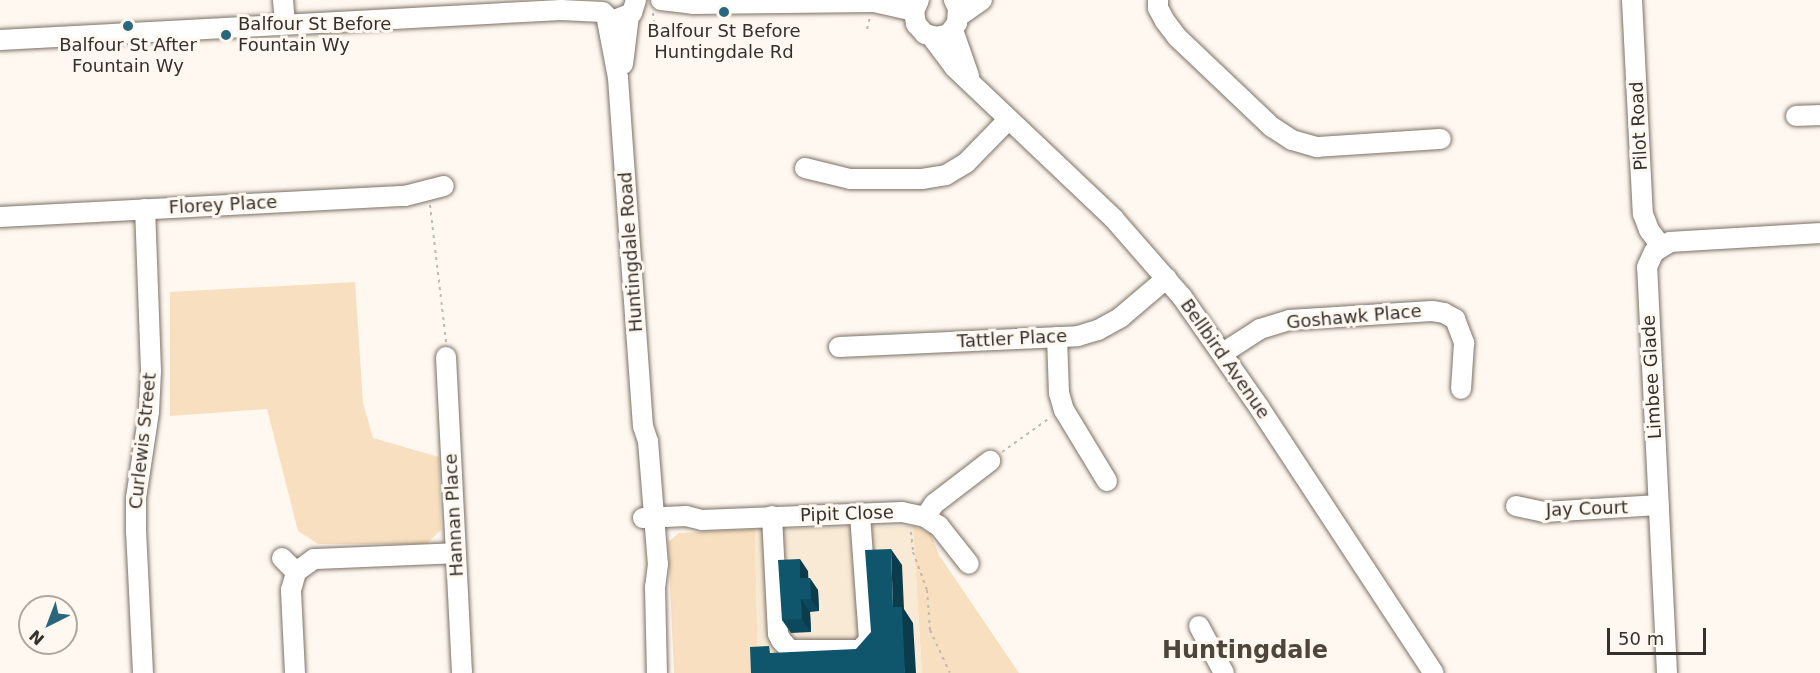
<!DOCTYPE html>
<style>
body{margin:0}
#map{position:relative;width:1820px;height:673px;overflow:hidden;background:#fff8f0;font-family:"DejaVu Sans",sans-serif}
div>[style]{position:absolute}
.built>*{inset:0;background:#f9ead6}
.green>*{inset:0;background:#f8dfbf}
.path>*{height:2px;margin-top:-1px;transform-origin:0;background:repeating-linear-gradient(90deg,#bfb9b2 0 3px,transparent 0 7.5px)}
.roads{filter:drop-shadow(0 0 2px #7b7166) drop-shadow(0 0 2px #7b7166)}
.minor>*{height:20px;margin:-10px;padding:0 10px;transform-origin:10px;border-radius:10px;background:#fff}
.wall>*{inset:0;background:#0d495d}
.shaded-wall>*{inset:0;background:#0a3c4c}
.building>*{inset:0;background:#0f556c}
.dots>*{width:16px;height:16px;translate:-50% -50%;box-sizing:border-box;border:3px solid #fff8f0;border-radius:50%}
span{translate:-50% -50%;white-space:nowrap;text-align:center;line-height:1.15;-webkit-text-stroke:6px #fff8f0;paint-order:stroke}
.poi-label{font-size:18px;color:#34302b}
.left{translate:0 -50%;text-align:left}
.street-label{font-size:18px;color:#34302b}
.district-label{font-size:24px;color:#4e463b;font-weight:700}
.north{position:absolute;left:18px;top:595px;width:60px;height:60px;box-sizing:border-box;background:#fff8f0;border:2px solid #aea8a1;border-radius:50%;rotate:222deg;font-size:16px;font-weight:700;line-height:24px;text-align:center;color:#34302b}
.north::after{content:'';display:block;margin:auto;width:21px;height:27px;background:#2a677d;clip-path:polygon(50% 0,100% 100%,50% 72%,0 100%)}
.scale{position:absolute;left:1607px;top:628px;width:99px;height:27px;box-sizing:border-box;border:3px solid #34302b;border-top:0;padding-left:8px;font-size:18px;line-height:21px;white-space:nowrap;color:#34302b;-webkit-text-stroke:4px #fff8f0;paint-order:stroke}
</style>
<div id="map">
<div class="built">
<div style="clip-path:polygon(913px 526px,922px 673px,758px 673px,755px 529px)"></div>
</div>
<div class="green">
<div style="clip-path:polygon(355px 282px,363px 403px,373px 438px,439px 457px,441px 530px,426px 544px,318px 544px,298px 531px,267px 409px,170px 416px,170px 292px)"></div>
<div style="clip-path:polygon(913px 526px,931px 534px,939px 555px,1019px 673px,922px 673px)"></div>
<div style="clip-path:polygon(755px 529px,758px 673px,674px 673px,668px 542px,679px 533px)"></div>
</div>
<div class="path">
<div style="left:653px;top:13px;width:10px;rotate:84deg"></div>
<div style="left:867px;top:29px;width:12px;rotate:-76deg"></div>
<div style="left:430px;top:205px;width:138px;rotate:83.3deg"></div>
<div style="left:1002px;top:452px;width:60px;rotate:-35.5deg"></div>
<div style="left:911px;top:532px;width:20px;rotate:84deg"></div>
<div style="left:913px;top:552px;width:40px;rotate:69.8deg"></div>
<div style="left:927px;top:590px;width:40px;rotate:85.7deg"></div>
<div style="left:930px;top:630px;width:47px;rotate:65.1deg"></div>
</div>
<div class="roads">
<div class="minor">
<div style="left:283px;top:0;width:24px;rotate:85deg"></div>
<div style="left:661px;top:0;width:32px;rotate:7deg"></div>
<div style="left:693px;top:4px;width:181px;rotate:-0.6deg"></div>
<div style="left:874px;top:2px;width:41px;rotate:12.7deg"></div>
<div style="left:919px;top:0;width:12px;rotate:114deg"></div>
<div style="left:914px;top:11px;width:13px;rotate:81deg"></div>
<div style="left:916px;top:24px;width:13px;rotate:48deg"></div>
<div style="left:925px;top:34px;width:12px;rotate:14deg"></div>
<div style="left:937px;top:37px;width:12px;rotate:-14deg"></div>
<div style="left:949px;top:34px;width:14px;rotate:-54deg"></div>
<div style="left:957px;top:23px;width:15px;rotate:-86deg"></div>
<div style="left:958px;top:8px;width:9px;rotate:-117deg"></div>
<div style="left:1158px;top:0;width:8px;rotate:90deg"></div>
<div style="left:1158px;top:8px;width:15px;rotate:62deg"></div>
<div style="left:1165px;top:21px;width:20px;rotate:53deg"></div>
<div style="left:1177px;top:37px;width:131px;rotate:43.5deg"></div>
<div style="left:1272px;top:127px;width:24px;rotate:33deg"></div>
<div style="left:1292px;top:140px;width:26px;rotate:16deg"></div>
<div style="left:1317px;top:147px;width:124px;rotate:-3.7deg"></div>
<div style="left:1632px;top:0;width:214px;rotate:87.1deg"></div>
<div style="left:1643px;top:214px;width:17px;rotate:69deg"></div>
<div style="left:1649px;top:230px;width:20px;rotate:53deg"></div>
<div style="left:606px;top:15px;width:64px;rotate:79.2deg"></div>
<div style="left:618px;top:78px;width:349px;rotate:85.9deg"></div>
<div style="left:643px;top:426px;width:16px;rotate:72deg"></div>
<div style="left:648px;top:441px;width:123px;rotate:85.4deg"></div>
<div style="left:658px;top:564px;width:23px;rotate:97deg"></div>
<div style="left:655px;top:587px;width:86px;rotate:88.7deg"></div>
<div style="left:959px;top:16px;width:28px;rotate:-35deg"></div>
<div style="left:617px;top:19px;width:16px;rotate:-22deg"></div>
<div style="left:632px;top:13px;width:14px;rotate:-73deg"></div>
<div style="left:953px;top:30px;width:49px;rotate:70.8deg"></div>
<div style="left:931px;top:36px;width:39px;rotate:53deg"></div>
<div style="left:954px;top:67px;width:221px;rotate:43.5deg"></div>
<div style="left:1114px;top:219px;width:103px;rotate:48.9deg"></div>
<div style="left:1182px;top:297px;width:134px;rotate:55deg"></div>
<div style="left:1259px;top:407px;width:318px;rotate:56.7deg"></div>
<div style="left:0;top:40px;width:562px;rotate:-3.06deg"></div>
<div style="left:561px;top:10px;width:42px;rotate:2.7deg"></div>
<div style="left:623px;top:64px;width:48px;rotate:-82.9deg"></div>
<div style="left:1796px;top:116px;width:24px;rotate:-2deg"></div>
<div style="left:805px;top:168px;width:46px;rotate:13.7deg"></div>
<div style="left:850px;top:179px;width:72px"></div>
<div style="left:922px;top:179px;width:24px;rotate:-9deg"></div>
<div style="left:946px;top:175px;width:23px;rotate:-31deg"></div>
<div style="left:966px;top:163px;width:60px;rotate:-45.7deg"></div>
<div style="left:0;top:217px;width:406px;rotate:-3deg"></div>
<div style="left:405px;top:196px;width:40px;rotate:-14.4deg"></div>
<div style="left:1057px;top:337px;width:56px;rotate:88deg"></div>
<div style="left:1059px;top:393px;width:18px;rotate:74deg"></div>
<div style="left:1064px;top:410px;width:83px;rotate:58.8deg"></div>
<div style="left:839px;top:347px;width:239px;rotate:-2.6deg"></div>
<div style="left:1078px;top:336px;width:21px;rotate:-17deg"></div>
<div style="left:1098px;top:330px;width:26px;rotate:-29deg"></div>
<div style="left:1121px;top:317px;width:60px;rotate:-40.3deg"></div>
<div style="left:1223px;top:353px;width:44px;rotate:-33deg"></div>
<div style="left:1260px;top:329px;width:30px;rotate:-17deg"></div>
<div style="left:1289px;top:320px;width:143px;rotate:-3.6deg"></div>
<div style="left:1432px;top:311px;width:12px;rotate:9deg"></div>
<div style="left:1444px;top:313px;width:13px;rotate:29deg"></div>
<div style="left:1455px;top:319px;width:26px;rotate:69deg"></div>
<div style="left:1464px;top:343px;width:46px;rotate:93.7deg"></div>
<div style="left:446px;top:357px;width:316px;rotate:87.1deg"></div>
<div style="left:1516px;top:506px;width:29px;rotate:12deg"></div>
<div style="left:1544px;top:512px;width:115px;rotate:-3.5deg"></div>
<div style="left:772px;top:516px;width:118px;rotate:87.1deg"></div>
<div style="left:778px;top:634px;width:7px;rotate:63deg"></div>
<div style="left:781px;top:640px;width:13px;rotate:48deg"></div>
<div style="left:790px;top:650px;width:70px"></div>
<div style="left:860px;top:650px;width:13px;rotate:-48deg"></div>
<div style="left:869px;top:640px;width:127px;rotate:-94.1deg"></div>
<div style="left:925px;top:517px;width:16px;rotate:-55deg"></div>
<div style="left:934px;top:504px;width:71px;rotate:-37.5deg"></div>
<div style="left:643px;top:518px;width:43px;rotate:-2.7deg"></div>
<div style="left:686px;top:516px;width:16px;rotate:14deg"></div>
<div style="left:702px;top:520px;width:200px;rotate:-2.3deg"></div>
<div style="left:902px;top:512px;width:24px;rotate:12deg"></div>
<div style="left:925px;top:517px;width:17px;rotate:33deg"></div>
<div style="left:939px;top:526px;width:48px;rotate:51.7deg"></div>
<div style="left:282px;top:558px;width:20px;rotate:45deg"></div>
<div style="left:1199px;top:626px;width:53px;rotate:62deg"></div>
<div style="left:143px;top:673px;width:141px;rotate:-92.8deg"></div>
<div style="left:136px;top:532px;width:34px;rotate:-90deg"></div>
<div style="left:136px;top:498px;width:87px;rotate:-81.4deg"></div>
<div style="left:149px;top:412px;width:41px;rotate:-87.2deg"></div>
<div style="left:151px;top:371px;width:162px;rotate:-92.1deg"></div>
<div style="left:295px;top:673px;width:83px;rotate:-92.8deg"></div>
<div style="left:291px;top:590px;width:19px;rotate:-74deg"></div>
<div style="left:296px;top:572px;width:22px;rotate:-36deg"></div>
<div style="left:314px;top:559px;width:142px;rotate:-2.4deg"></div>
<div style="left:1667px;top:673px;width:406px;rotate:-92.8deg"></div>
<div style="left:1647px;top:267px;width:17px;rotate:-65deg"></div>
<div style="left:1654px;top:252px;width:19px;rotate:-32deg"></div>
<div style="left:1670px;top:242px;width:150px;rotate:-3.4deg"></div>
</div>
</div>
<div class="wall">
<div style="clip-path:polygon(808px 571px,808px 578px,818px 590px,819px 611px,810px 612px,811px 632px,791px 633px,782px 620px)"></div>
</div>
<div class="shaded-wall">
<div style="clip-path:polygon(891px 549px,902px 565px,904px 609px,913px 623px,916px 673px,905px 673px,893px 607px)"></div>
<div style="clip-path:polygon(800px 559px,808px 571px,809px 590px,800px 578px)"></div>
<div style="clip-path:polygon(810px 578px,818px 590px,819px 611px,811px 599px)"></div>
<div style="clip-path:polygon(801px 599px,810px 612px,811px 632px,802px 619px)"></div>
</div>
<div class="building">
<div style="clip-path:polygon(891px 549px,893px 607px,902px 607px,905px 673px,751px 673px,750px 647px,769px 646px,770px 653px,856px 649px,871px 632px,865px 550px)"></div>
<div style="clip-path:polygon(800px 559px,800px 578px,810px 578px,811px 599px,801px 599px,802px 619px,782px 620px,778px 560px)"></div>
</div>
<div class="dots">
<div style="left:724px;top:12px;background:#2a677d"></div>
<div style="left:128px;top:26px;background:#2a677d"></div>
<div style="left:226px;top:35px;background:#2a677d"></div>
</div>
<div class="poi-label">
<span class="left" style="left:238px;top:35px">Balfour St Before<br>Fountain Wy</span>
<span style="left:724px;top:42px">Balfour St Before<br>Huntingdale Rd</span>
<span style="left:128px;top:56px">Balfour St After<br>Fountain Wy</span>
</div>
<div class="street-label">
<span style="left:1639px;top:126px;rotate:-93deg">Pilot Road</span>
<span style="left:223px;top:205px;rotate:-3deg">Florey Place</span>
<span style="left:631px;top:252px;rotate:-94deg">Huntingdale Road</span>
<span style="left:1354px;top:317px;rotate:-5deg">Goshawk Place</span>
<span style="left:1012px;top:339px;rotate:-3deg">Tattler Place</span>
<span style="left:1225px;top:359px;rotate:55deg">Bellbird Avenue</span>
<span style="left:1652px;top:377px;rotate:-93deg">Limbee Glade</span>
<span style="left:143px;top:441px;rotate:-84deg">Curlewis Street</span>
<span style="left:1587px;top:509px;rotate:-2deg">Jay Court</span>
<span style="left:847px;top:514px;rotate:-2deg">Pipit Close</span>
<span style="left:454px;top:515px;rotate:-93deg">Hannan Place</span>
</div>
<div class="district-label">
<span style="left:1245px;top:651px">Huntingdale</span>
</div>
<div class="north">N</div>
<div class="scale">50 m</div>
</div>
